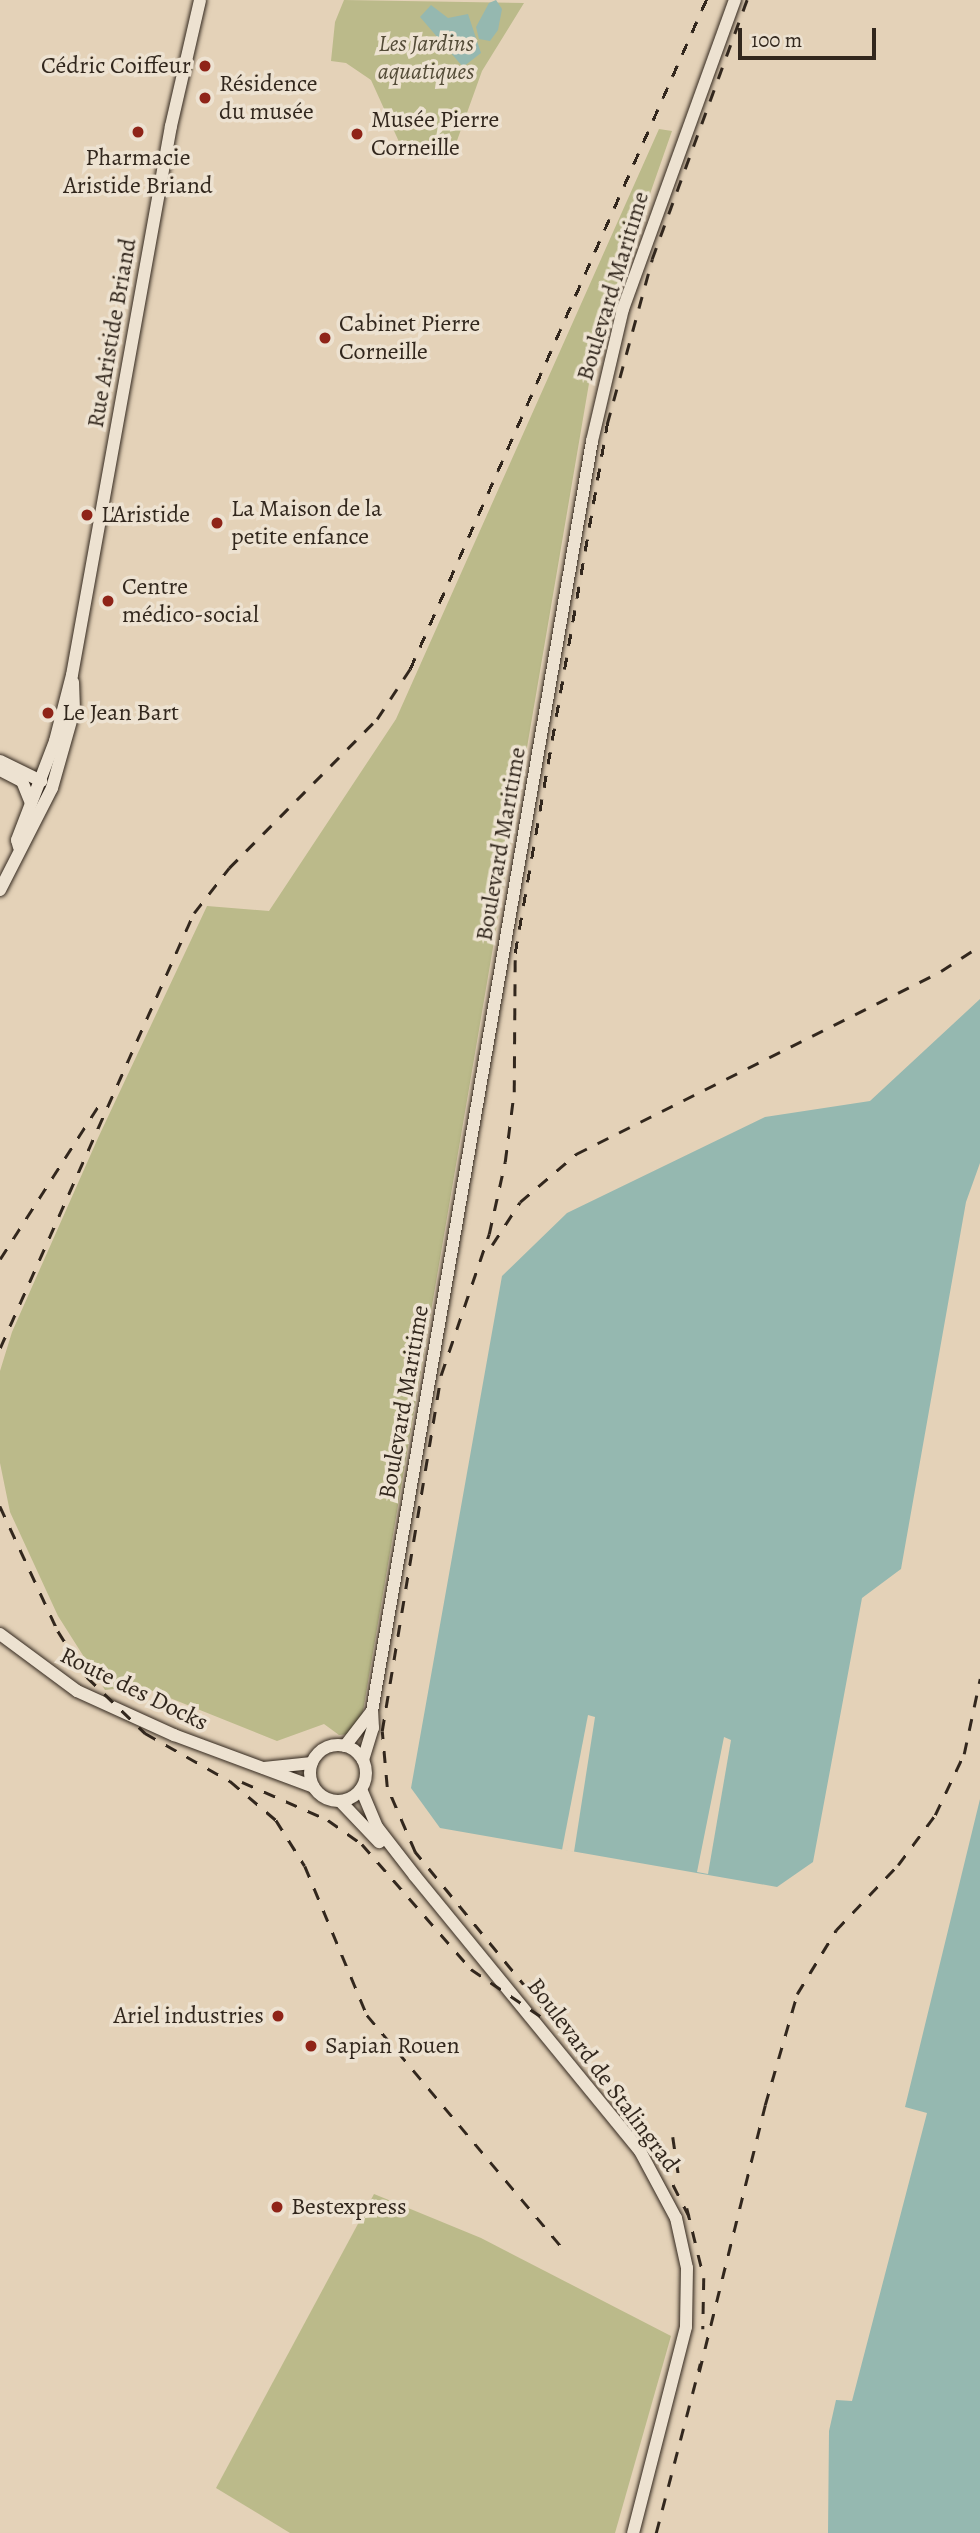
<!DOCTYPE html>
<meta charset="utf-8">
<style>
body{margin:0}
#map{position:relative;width:980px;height:2533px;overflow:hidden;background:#e4d2b8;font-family:Alegreya,serif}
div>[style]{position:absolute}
.green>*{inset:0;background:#bbba8a}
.water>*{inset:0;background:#95b8b0}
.pier>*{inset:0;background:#e4d2b8}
.roads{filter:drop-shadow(0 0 2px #32271d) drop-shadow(0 0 2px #32271d)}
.secondary>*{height:12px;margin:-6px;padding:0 6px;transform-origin:6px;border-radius:6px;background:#ede2d1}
.secondary>.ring{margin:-6px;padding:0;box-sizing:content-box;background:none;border:12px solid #ede2d1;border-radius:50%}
.rail>*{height:2.5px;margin-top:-1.25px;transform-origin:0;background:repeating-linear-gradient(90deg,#32271d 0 12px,transparent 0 24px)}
.dots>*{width:19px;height:19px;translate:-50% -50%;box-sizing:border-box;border:4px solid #ede2d1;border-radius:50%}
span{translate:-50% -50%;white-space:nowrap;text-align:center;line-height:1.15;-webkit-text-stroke:7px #ede2d1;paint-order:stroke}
.park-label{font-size:24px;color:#544c38;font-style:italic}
.poi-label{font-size:24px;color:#32271d}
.right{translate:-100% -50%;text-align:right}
.left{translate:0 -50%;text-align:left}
.street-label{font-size:24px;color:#32271d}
.scale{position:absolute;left:738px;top:28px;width:138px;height:32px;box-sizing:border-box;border:4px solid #32271d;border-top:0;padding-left:9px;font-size:21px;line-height:24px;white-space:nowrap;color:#32271d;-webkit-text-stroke:5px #ede2d1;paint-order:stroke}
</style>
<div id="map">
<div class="green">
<div style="clip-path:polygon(344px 0,524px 3px,482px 71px,454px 149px,400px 144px,371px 80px,346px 63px,331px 61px,335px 22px)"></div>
<div style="clip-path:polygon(659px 129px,672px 131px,594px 354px,362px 1717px,349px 1734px,339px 1735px,324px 1724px,277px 1741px,140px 1686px,105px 1690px,58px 1616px,10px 1512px,0 1463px,0 1371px,12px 1332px,98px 1138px,207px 906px,269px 911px,396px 719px)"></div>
<div style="clip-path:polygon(374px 2194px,481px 2238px,671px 2336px,615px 2533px,290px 2533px,216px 2488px)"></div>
</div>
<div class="water">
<div style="clip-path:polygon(496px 0,502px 9px,498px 30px,490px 41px,479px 39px,476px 27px,489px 3px)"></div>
<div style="clip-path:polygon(431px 5px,448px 18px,468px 14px,481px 53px,463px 67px,420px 17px)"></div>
<div style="clip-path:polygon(980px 999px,980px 1163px,966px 1202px,901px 1569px,862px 1598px,813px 1862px,777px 1887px,440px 1828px,411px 1788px,502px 1276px,567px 1213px,765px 1117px,870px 1101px)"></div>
<div style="clip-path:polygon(980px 1799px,980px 2533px,828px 2533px,829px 2431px,836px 2400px,852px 2401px,927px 2113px,905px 2107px)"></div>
</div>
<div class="pier">
<div style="clip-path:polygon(588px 1715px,595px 1717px,574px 1852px,562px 1850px)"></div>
<div style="clip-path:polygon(724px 1737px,731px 1740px,708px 1874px,697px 1872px)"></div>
</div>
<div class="roads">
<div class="secondary">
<div style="left:0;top:761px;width:46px;rotate:26deg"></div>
<div style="left:0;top:770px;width:25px;rotate:27deg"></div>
<div style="left:22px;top:781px;width:24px;rotate:68deg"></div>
<div style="left:19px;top:847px;width:7px;rotate:-106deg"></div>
<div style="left:17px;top:840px;width:106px;rotate:-69deg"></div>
<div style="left:55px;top:741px;width:68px;rotate:-75.6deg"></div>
<div style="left:72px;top:675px;width:558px;rotate:-79.78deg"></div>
<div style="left:171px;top:126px;width:129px;rotate:-77deg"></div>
<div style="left:0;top:890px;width:114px;rotate:-63deg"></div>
<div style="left:52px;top:788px;width:81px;rotate:-74.2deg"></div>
<div style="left:74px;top:710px;width:28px;rotate:-92deg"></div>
<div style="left:0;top:1634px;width:96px;rotate:36.5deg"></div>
<div style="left:77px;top:1691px;width:107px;rotate:24.4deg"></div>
<div style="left:174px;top:1735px;width:149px;rotate:20.4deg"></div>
<div class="ring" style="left:310px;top:1745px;width:44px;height:44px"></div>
<div style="left:345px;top:1746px;width:44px;rotate:-52.4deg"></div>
<div style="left:363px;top:1760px;width:34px;rotate:-73deg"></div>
<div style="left:373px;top:1728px;width:17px;rotate:-93deg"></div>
<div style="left:372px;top:1711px;width:1289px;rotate:-80.17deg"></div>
<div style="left:592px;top:441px;width:136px;rotate:-76.8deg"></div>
<div style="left:623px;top:309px;width:329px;rotate:-70.1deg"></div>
<div style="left:264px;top:1768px;width:48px;rotate:-5.9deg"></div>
<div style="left:361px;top:1789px;width:41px;rotate:67.2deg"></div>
<div style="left:377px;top:1827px;width:62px;rotate:52.2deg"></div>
<div style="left:415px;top:1876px;width:355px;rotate:50.7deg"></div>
<div style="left:640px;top:2151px;width:76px;rotate:61.8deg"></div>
<div style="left:676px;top:2218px;width:51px;rotate:77.6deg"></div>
<div style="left:687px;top:2268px;width:59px;rotate:91deg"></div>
<div style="left:686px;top:2327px;width:213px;rotate:104.4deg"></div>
<div style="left:340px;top:1801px;width:57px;rotate:46.4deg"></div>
</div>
</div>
<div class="rail">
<div style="left:492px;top:1245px;width:51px;rotate:-56.9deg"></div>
<div style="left:520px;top:1202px;width:74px;rotate:-40.6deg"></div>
<div style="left:576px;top:1154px;width:408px;rotate:-26.6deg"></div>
<div style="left:941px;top:971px;width:46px;rotate:-32.7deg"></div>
<div style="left:0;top:1259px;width:185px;rotate:-57.3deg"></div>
<div style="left:0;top:1348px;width:476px;rotate:-66deg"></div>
<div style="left:194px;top:913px;width:57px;rotate:-52.1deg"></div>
<div style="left:229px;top:868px;width:210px;rotate:-45.2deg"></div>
<div style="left:377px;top:719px;width:60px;rotate:-56.6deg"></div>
<div style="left:410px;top:669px;width:732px;rotate:-66.13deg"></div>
<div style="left:0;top:1506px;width:138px;rotate:65.1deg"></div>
<div style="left:58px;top:1631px;width:54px;rotate:57.8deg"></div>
<div style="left:87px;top:1677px;width:81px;rotate:44deg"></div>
<div style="left:145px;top:1733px;width:98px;rotate:29.5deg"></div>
<div style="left:230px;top:1781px;width:60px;rotate:40.3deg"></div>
<div style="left:276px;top:1820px;width:54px;rotate:57.8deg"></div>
<div style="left:305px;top:1866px;width:161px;rotate:67.4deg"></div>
<div style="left:367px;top:2015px;width:311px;rotate:50deg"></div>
<div style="left:242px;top:1782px;width:94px;rotate:23.8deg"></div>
<div style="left:328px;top:1820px;width:42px;rotate:35.2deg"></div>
<div style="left:362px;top:1844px;width:166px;rotate:48.9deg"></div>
<div style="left:471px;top:1969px;width:94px;rotate:34.2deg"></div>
<div style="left:673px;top:2137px;width:41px;rotate:81.7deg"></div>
<div style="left:687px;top:2208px;width:72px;rotate:76.3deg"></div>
<div style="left:704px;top:2278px;width:51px;rotate:91.1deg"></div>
<div style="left:689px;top:2217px;width:89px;rotate:-116.9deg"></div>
<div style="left:649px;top:2138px;width:370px;rotate:-129.3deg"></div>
<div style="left:415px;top:1852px;width:71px;rotate:-113.3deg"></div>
<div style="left:387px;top:1787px;width:56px;rotate:-95.1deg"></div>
<div style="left:382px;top:1731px;width:361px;rotate:-80.6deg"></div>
<div style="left:441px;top:1375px;width:149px;rotate:-71.2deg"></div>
<div style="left:489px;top:1234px;width:74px;rotate:-77.5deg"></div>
<div style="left:505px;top:1162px;width:71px;rotate:-82.7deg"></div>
<div style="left:514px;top:1092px;width:139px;rotate:-89.6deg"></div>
<div style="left:515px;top:953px;width:537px;rotate:-80.13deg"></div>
<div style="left:607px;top:424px;width:171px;rotate:-74.7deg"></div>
<div style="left:652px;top:259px;width:276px;rotate:-69.9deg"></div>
<div style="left:699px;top:2372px;width:275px;rotate:-76.1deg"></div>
<div style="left:765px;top:2105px;width:116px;rotate:-73.9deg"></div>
<div style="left:797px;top:1994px;width:75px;rotate:-58.6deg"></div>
<div style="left:836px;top:1930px;width:90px;rotate:-46.4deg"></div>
<div style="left:898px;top:1865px;width:62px;rotate:-53.5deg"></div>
<div style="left:935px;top:1815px;width:68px;rotate:-64.6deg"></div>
<div style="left:964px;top:1754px;width:77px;rotate:-78deg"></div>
<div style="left:656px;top:2533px;width:175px;rotate:-75.4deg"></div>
</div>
<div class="dots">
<div style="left:205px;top:66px;background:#8f2418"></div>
<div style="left:205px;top:98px;background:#8f2418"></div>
<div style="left:138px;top:132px;background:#8f2418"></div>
<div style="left:357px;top:134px;background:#8f2418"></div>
<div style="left:325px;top:338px;background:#8f2418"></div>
<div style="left:87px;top:515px;background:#8f2418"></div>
<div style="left:217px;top:523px;background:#8f2418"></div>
<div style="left:108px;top:601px;background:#8f2418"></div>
<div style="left:48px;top:713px;background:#8f2418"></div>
<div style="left:278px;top:2016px;background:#8f2418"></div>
<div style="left:311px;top:2046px;background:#8f2418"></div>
<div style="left:277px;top:2207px;background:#8f2418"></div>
</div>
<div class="park-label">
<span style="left:426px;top:58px">Les Jardins<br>aquatiques</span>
</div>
<div class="poi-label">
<span class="right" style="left:191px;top:66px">Cédric Coiffeur</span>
<span class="left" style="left:219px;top:98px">Résidence<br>du musée</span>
<span class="left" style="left:371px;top:134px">Musée Pierre<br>Corneille</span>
<span style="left:138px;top:172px">Pharmacie<br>Aristide Briand</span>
<span class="left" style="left:339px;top:338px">Cabinet Pierre<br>Corneille</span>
<span class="left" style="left:231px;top:523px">La Maison de la<br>petite enfance</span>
<span class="left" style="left:101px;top:515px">L'Aristide</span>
<span class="left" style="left:122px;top:601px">Centre<br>médico-social</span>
<span class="left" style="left:62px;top:713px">Le Jean Bart</span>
<span class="right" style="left:264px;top:2016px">Ariel industries</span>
<span class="left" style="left:325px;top:2046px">Sapian Rouen</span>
<span class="left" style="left:291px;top:2207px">Bestexpress</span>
</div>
<div class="street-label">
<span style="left:613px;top:286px;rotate:-73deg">Boulevard Maritime</span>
<span style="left:112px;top:333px;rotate:-80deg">Rue Aristide Briand</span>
<span style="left:501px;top:844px;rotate:-80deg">Boulevard Maritime</span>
<span style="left:404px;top:1402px;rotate:-80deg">Boulevard Maritime</span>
<span style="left:134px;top:1689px;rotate:26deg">Route des Docks</span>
<span style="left:603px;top:2075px;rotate:53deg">Boulevard de Stalingrad</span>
</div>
<div class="scale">100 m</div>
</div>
